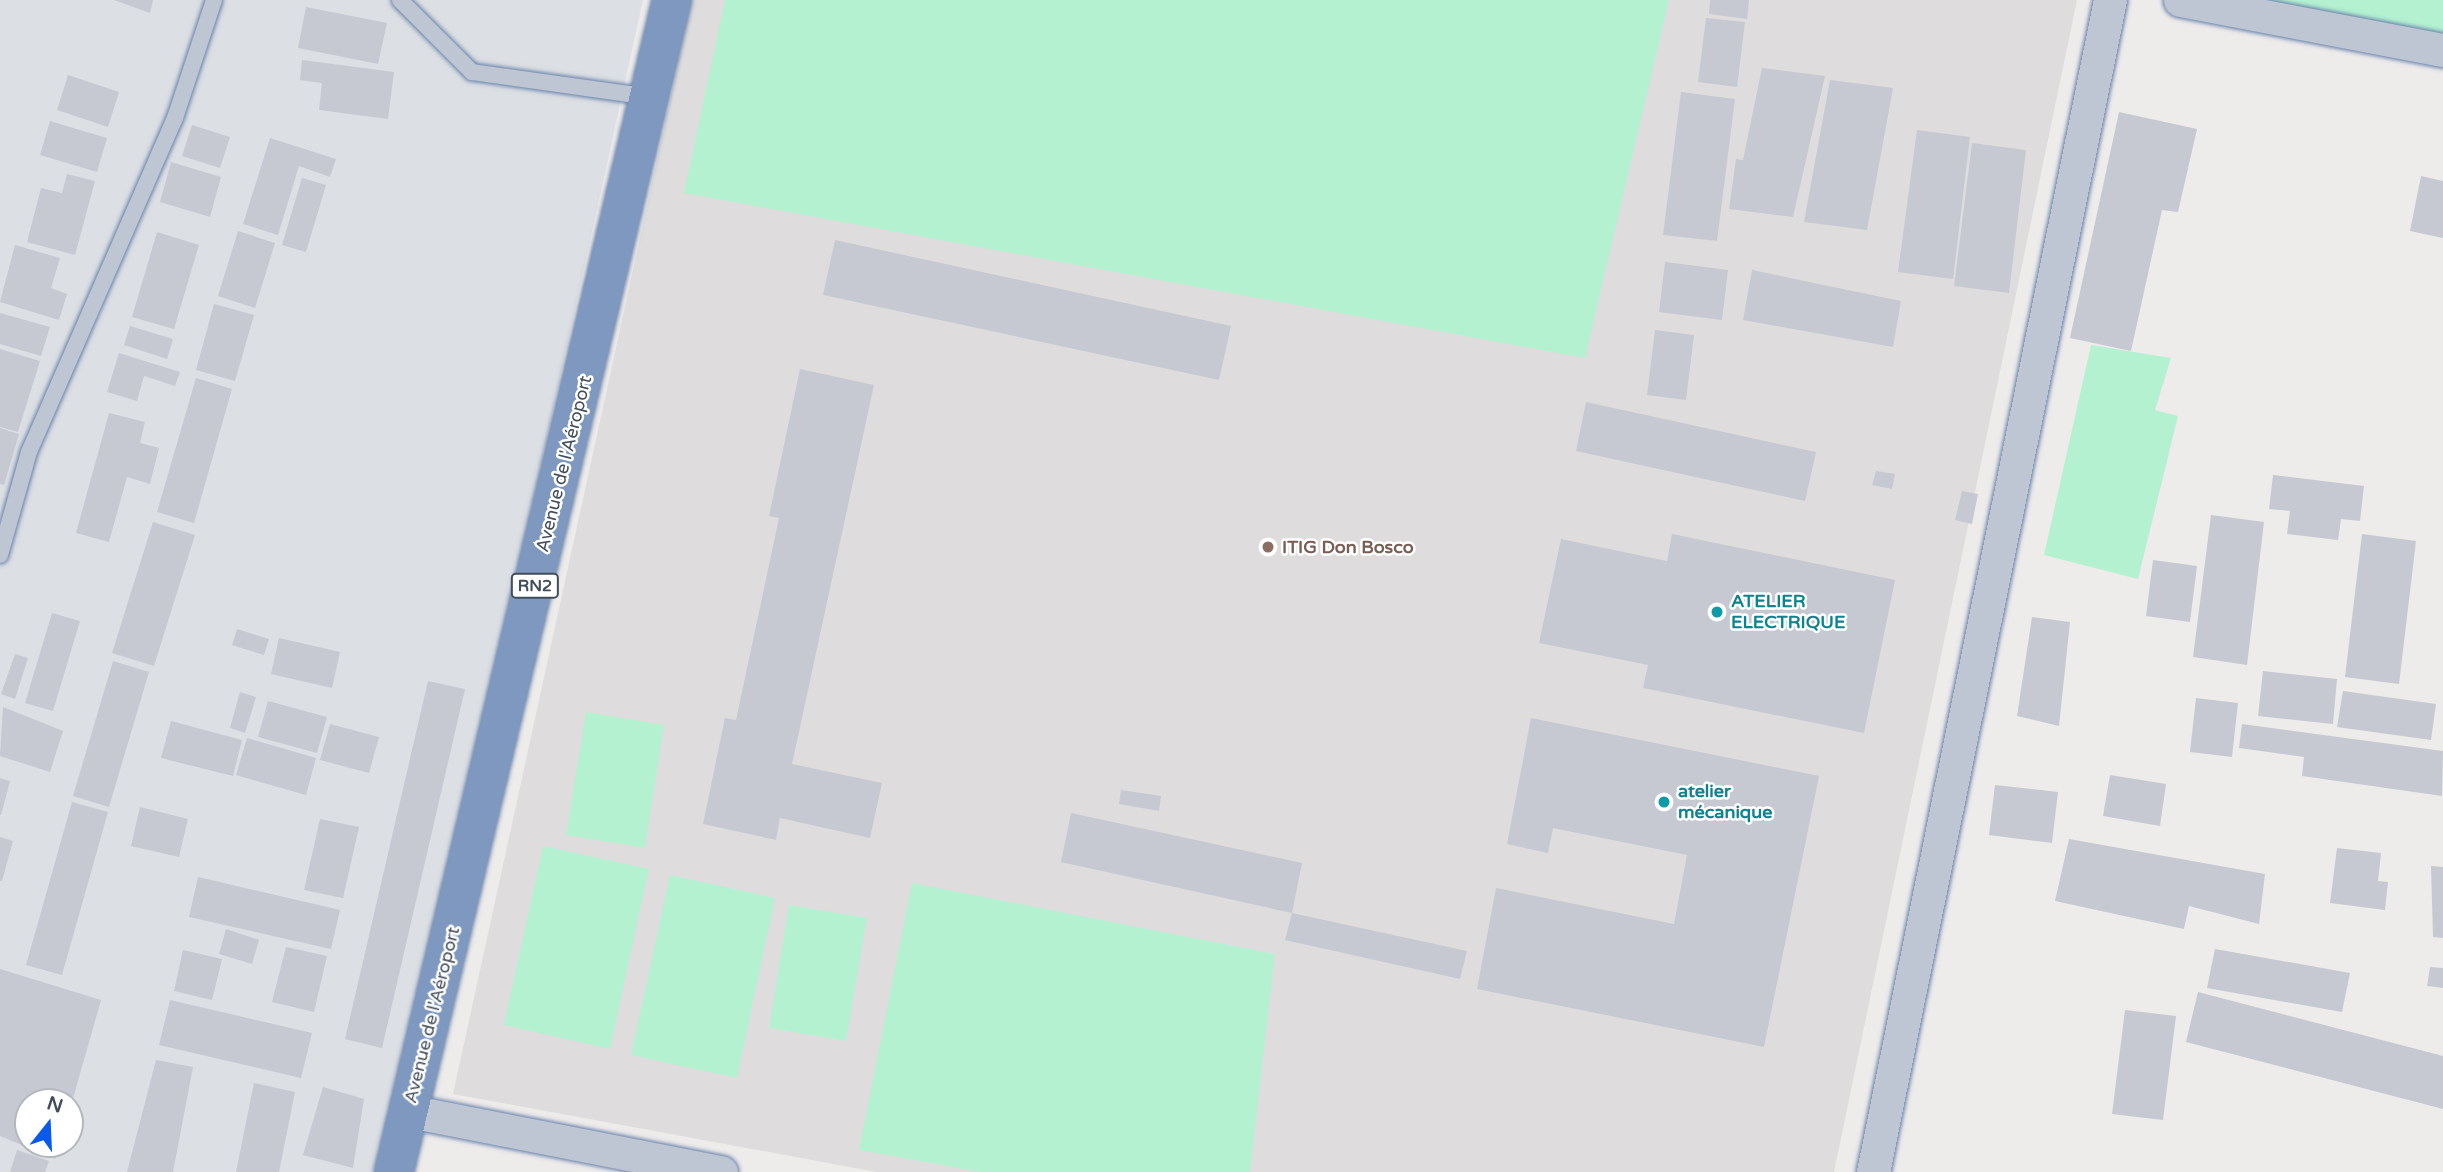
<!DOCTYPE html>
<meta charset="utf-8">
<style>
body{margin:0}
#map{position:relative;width:2443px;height:1172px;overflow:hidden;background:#eeebeb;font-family:"Varela Round",sans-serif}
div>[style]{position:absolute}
.education>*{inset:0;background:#dfdcdd}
.airport>*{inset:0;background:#dcdfe4}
.green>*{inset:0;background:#b4f1d1}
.building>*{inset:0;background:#c6c9d2}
.roads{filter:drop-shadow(0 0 2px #6983ab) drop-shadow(0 0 2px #6983ab)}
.lane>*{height:16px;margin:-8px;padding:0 8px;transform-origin:8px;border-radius:8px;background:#bdc6d2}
.street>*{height:33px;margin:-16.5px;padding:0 16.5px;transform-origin:16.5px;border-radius:16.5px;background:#bdc6d2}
.highway>*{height:38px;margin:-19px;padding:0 19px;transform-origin:19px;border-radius:19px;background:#7e98bf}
.dots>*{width:19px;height:19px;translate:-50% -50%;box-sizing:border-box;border:4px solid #fff;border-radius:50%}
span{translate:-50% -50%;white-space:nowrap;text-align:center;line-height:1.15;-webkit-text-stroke:5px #fff;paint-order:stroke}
.shield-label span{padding:2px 5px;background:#fff;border:2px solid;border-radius:5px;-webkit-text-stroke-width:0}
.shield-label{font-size:16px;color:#424d5a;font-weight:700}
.street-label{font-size:18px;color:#424d5a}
.education-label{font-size:18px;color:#785e54;font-weight:700}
.left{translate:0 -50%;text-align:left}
.culture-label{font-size:18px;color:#0d838f;font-weight:700}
.north{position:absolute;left:14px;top:1088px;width:70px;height:70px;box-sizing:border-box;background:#fff;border:2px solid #b3b8bd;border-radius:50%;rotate:18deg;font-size:19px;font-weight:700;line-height:28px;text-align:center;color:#424d5a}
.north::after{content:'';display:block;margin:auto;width:24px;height:32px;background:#0a5ae9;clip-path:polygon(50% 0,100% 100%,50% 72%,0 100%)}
</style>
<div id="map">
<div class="education">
<div style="clip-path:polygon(692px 0,2077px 0,1834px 1172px,877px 1172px,453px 1094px)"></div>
</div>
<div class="airport">
<div style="clip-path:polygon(evenodd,0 0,643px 0,385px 1172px,0 1172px,0 0,28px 1102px,70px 1102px,70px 1144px,28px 1144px,28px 1102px)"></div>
</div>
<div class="green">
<div style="clip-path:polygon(725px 0,1669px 0,1585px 358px,684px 193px)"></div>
<div style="clip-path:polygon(2255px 0,2443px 0,2443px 51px)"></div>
<div style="clip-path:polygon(2091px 345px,2171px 358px,2155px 410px,2178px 416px,2138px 579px,2044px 555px)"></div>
<div style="clip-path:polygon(586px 712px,664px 725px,645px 848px,566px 835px)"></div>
<div style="clip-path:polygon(543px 846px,649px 869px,610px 1049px,504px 1025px)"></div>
<div style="clip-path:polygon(670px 875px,775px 898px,737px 1078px,631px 1055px)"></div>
<div style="clip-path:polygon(912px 883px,1275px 954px,1250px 1172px,981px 1172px,859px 1150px)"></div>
<div style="clip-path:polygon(789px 905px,867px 918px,846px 1041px,769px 1028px)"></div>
</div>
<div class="building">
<div style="clip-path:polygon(114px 0,153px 0,150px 13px)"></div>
<div style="clip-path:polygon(1710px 0,1749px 0,1747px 19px,1709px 14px)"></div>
<div style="clip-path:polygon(306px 7px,387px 23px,378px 64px,298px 48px)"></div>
<div style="clip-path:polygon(1706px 18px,1745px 22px,1737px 87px,1698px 82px)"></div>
<div style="clip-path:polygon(302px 60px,394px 72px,388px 119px,319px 110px,322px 83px,300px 80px)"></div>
<div style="clip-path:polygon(1762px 68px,1825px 76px,1793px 217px,1729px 209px,1736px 159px,1743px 160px)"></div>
<div style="clip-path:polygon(68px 75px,119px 92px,108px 127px,57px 110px)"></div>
<div style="clip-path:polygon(1830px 80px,1893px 88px,1867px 230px,1804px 222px)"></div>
<div style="clip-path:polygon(1681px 92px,1735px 99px,1717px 241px,1663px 235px)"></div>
<div style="clip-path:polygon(2119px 112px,2197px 129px,2178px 212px,2162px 210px,2131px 351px,2070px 338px)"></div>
<div style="clip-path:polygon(50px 121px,107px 138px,97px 172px,40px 155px)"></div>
<div style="clip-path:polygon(192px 125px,230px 137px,220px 168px,182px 156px)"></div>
<div style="clip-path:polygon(1917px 130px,1970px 137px,1953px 279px,1898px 272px)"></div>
<div style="clip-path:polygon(270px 138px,336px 159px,330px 177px,299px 166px,278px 235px,243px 224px)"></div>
<div style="clip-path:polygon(1972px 143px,2026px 150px,2009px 293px,1954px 286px)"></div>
<div style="clip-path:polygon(171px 162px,221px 177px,210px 217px,160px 202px)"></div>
<div style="clip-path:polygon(67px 174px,95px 181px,75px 255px,27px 242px,41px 188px,62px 193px)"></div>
<div style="clip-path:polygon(2421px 176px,2443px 181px,2443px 238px,2410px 231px)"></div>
<div style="clip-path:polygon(302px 178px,326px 185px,306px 252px,282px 245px)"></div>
<div style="clip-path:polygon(238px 231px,275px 243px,255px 308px,218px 296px)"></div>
<div style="clip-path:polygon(157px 232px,199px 245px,174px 329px,132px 317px)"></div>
<div style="clip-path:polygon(835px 240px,1231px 326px,1219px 380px,823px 295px)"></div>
<div style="clip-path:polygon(15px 245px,60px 258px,51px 288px,67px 294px,59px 320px,0 302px)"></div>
<div style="clip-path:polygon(1665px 262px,1728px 270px,1722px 320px,1659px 312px)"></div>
<div style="clip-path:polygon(1752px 270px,1901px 301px,1893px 347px,1743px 320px)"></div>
<div style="clip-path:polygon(214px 304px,254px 315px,235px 381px,196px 370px)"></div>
<div style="clip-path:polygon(0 313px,50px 327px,41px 356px,0 344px)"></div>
<div style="clip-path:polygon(130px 326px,173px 339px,167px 359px,124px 345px)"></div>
<div style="clip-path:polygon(1655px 330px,1694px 335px,1686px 400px,1647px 395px)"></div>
<div style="clip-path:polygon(0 349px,40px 361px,18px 432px,0 427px)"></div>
<div style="clip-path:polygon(119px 353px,180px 372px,175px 386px,144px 376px,137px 401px,107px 392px)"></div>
<div style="clip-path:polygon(800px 369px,874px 385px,792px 764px,882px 783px,870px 838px,780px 818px,776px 840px,703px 824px,725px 718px,736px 720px,779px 518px,769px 516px)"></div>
<div style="clip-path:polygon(196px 378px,232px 389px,194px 523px,157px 512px)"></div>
<div style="clip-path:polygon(1586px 402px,1816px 452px,1805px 501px,1576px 451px)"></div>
<div style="clip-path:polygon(109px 413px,145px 422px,140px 443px,159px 448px,150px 484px,127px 477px,109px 542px,76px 533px)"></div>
<div style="clip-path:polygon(0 428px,19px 434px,4px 485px,0 484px)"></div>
<div style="clip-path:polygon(1876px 471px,1895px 474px,1892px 489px,1872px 485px)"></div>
<div style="clip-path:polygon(2273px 475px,2364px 486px,2360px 521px,2341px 519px,2338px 540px,2287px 534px,2290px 511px,2269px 509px)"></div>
<div style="clip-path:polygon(1962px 491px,1978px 494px,1972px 524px,1955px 520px)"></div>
<div style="clip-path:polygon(2211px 515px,2264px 522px,2247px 665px,2193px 657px)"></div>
<div style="clip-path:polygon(153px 522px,195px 535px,154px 666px,112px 653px)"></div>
<div style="clip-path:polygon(1672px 534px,1895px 580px,1864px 733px,1643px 688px,1648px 665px,1539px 643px,1561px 539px,1667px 561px)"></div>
<div style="clip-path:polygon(2362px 534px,2416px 541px,2399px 684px,2345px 677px)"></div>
<div style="clip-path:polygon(2153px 560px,2197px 566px,2190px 622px,2146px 616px)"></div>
<div style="clip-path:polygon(52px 613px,80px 621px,53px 711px,25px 703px)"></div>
<div style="clip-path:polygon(2032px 617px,2070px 622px,2059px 726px,2017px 716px)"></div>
<div style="clip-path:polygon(237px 629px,269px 639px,264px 655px,232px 645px)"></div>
<div style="clip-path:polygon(279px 638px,340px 652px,332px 688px,271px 674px)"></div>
<div style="clip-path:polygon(15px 654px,28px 658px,15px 699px,1px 694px)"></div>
<div style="clip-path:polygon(113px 661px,149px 672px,109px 807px,73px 796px)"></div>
<div style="clip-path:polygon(2263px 671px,2337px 679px,2333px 724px,2258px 716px)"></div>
<div style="clip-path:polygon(428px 681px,465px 689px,382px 1048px,345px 1039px)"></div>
<div style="clip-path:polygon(2343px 691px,2436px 704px,2431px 740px,2337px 727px)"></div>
<div style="clip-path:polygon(240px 692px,256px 697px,245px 733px,230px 728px)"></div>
<div style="clip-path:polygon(2196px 698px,2238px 703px,2232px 757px,2190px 752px)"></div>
<div style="clip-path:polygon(268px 701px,327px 717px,317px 753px,258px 737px)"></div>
<div style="clip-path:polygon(3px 707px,63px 731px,50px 772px,0 756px)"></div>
<div style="clip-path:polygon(1531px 718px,1819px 776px,1764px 1047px,1477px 989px,1496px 888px,1674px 924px,1687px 855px,1553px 828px,1548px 853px,1507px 844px)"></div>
<div style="clip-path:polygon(171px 721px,242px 740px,233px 776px,161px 758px)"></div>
<div style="clip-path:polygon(330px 724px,379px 737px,369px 773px,320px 760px)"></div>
<div style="clip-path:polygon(2242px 724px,2443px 751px,2442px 796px,2302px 776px,2304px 757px,2239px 748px)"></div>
<div style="clip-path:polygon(247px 738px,316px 758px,306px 795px,236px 775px)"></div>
<div style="clip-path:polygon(2110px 775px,2166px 784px,2160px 826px,2103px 816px)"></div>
<div style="clip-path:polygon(0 778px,10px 781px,1px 815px,0 815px)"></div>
<div style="clip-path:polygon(1995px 785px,2058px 792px,2052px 843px,1989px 835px)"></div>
<div style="clip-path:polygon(1121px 790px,1161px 796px,1159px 811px,1119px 804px)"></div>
<div style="clip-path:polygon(72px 802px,108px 812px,62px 975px,26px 965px)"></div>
<div style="clip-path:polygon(140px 807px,188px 819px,179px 857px,131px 846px)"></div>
<div style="clip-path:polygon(1071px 813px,1302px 863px,1292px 913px,1061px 862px)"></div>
<div style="clip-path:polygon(320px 819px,359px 827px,343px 898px,304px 890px)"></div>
<div style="clip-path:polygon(0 837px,13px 841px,2px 881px,0 881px)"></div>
<div style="clip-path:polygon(2069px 839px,2265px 874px,2259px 924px,2189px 906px,2184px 929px,2055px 901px)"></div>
<div style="clip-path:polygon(2337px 848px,2381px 853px,2378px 881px,2388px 882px,2385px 910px,2330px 903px)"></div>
<div style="clip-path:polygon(2431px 866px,2443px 867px,2443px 938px,2433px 937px)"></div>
<div style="clip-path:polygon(198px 877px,340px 910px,331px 949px,189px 917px)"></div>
<div style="clip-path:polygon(1292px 913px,1467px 951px,1460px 979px,1285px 940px)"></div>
<div style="clip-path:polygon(226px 929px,259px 940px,252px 964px,219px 954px)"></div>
<div style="clip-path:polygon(286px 947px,327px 956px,314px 1012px,272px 1002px)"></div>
<div style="clip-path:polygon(2215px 949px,2350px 973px,2342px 1012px,2207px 988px)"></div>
<div style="clip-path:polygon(183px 950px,222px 959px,212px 1000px,174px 991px)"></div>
<div style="clip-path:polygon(2430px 967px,2443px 968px,2443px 988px,2427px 986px)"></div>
<div style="clip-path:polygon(0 969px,101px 1000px,72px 1102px,28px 1102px,28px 1144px,60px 1144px,55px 1159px,0 1136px)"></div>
<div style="clip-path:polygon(2198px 992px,2443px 1056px,2443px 1109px,2186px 1042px)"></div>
<div style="clip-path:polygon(170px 1000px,312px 1033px,301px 1078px,159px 1045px)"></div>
<div style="clip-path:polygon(2125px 1010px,2176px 1016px,2163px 1120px,2112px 1114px)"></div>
<div style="clip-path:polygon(156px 1060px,193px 1067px,173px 1172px,127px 1172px)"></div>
<div style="clip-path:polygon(254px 1083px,295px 1092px,279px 1172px,236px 1172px)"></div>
<div style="clip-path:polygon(323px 1087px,364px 1099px,353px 1168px,303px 1155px)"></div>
<div style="clip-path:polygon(17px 1150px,49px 1161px,45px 1172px,10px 1172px)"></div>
</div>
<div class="roads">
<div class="lane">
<div style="left:400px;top:0;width:102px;rotate:45deg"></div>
<div style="left:472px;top:72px;width:179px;rotate:8deg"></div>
<div style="left:0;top:555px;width:107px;rotate:-74.3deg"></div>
<div style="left:29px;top:452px;width:365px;rotate:-66.4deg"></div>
<div style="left:175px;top:118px;width:124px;rotate:-71.7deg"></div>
</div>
<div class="street">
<div style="left:2180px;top:0;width:268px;rotate:10.8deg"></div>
<div style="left:409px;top:1111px;width:318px;rotate:11.1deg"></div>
<div style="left:1873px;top:1172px;width:1196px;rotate:-78.57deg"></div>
</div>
<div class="highway">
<div style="left:394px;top:1172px;width:1205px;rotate:-76.66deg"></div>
</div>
</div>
<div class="dots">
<div style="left:1268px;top:547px;background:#8d6e63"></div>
<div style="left:1717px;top:612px;background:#0f9aa8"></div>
<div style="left:1664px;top:802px;background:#0f9aa8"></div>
</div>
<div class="shield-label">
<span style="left:535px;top:586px">RN2</span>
</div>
<div class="street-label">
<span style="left:564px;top:464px;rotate:-76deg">Avenue de l'Aéroport</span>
<span style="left:432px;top:1015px;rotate:-76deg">Avenue de l'Aéroport</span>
</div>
<div class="education-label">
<span class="left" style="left:1282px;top:547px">ITIG Don Bosco</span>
</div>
<div class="culture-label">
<span class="left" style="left:1731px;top:612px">ATELIER<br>ELECTRIQUE</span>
<span class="left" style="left:1678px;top:802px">atelier<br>mécanique</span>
</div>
<div class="north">N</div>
</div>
